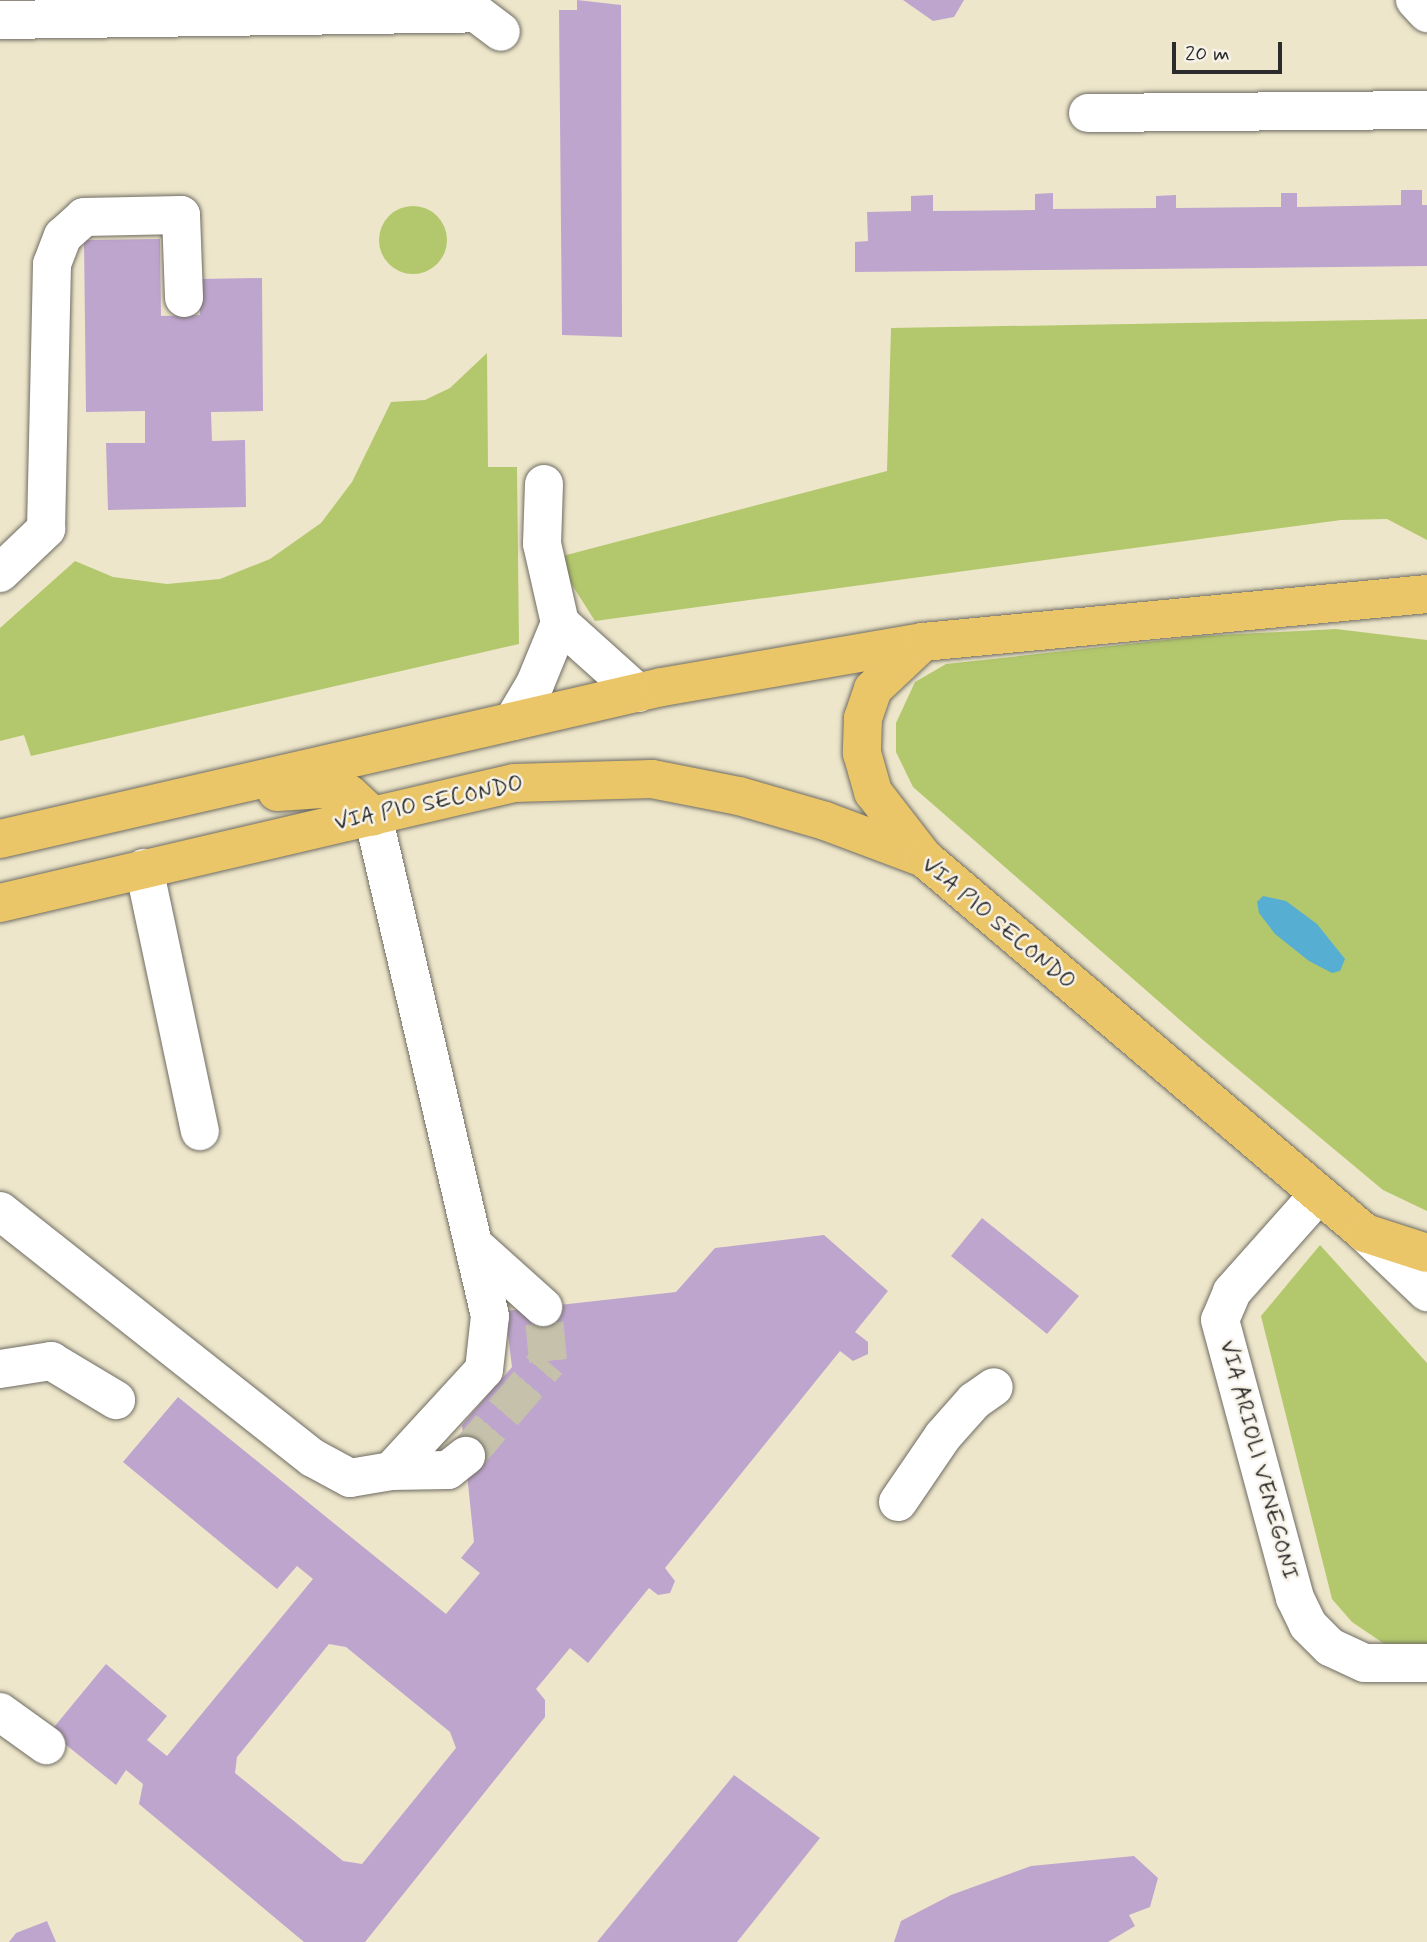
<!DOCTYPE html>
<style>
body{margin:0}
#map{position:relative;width:1427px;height:1942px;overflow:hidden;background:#ede6ca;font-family:Mynerve,sans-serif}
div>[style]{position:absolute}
.green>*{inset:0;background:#b3c86c}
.round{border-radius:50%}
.water>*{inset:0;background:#56aed3}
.building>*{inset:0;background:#bea5ce}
.minor-tunnel>*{height:38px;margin-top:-19px;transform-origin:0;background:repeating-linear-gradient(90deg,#c6c1aa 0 38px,transparent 0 57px)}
.roads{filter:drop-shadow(0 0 2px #6f6c63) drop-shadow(0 0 2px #6f6c63)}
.minor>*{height:38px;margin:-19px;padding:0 19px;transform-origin:19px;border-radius:19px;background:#fff}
.major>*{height:38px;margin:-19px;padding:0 19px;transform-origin:19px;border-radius:19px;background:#ebc669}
span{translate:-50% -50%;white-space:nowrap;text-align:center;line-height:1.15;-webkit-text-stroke:5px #f7f3e8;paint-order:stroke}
.street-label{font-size:23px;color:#2b2b2b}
.scale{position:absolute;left:1172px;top:42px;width:110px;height:32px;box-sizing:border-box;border:4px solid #2b2b2b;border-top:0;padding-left:9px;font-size:21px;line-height:24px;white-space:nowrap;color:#2b2b2b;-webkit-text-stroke:5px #f7f3e8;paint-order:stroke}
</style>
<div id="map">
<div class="green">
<div class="round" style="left:379px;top:206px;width:68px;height:68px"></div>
<div style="clip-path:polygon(1427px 319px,1427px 540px,1387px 519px,1341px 520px,595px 621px,555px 558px,887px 471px,891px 328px)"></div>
<div style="clip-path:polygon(487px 353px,488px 467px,517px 467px,519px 644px,31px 756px,24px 735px,0 741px,0 628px,75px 561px,113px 577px,167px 584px,220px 579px,270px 559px,321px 523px,352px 482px,391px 402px,425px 400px,450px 388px)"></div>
<div style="clip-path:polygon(1336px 629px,1427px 640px,1427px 1211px,1383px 1190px,1203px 1040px,913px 787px,896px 752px,896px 723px,915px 682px,946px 664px,1202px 636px)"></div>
<div style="clip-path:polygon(1320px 1245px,1427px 1363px,1427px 1649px,1409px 1652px,1383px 1643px,1352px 1622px,1332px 1599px,1261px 1316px)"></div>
</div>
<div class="water">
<div style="clip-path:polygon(1263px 896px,1286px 901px,1317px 924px,1345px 959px,1340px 971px,1332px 973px,1309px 961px,1275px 934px,1259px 913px,1257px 902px)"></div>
</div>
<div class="building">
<div style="clip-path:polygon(577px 0,621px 5px,622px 337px,562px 335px,559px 10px,577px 10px)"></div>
<div style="clip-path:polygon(903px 0,964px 0,954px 17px,933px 21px)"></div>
<div style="clip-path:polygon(1401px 190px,1422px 190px,1422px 205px,1427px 205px,1427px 266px,855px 272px,855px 242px,868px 241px,867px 212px,911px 211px,911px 196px,933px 195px,933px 211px,1035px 210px,1035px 194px,1053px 193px,1053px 209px,1156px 208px,1156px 196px,1176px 195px,1176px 208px,1281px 207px,1281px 193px,1297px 193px,1297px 207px,1401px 205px)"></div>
<div style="clip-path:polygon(160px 239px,161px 316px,200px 315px,199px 279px,262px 278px,263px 411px,211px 412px,212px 441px,245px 440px,246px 507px,108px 510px,106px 443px,145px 443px,145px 411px,86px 412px,84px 240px)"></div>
<div style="clip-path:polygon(982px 1218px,1079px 1296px,1047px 1334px,951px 1256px)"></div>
<div style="clip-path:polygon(evenodd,824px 1235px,888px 1291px,855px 1332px,868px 1342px,868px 1354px,853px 1361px,840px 1351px,665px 1568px,675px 1581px,670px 1593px,658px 1595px,649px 1588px,588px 1663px,570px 1648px,536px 1689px,545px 1700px,545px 1717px,365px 1942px,304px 1942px,139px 1804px,143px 1784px,126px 1770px,116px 1785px,50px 1732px,106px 1664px,167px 1716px,147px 1740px,167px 1756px,313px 1579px,297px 1566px,277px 1589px,123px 1462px,178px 1397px,446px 1614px,480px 1573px,461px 1558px,474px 1542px,462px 1425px,512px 1367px,505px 1311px,676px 1292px,715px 1248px,824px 1235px,329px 1644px,346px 1647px,450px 1732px,456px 1748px,362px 1864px,343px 1861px,235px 1773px,237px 1757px,329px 1644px)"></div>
<div style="clip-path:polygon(734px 1775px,820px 1838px,737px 1942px,597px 1942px)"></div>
<div style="clip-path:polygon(1134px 1856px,1158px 1878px,1150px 1907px,1129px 1915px,1135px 1926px,1108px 1942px,894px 1942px,901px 1921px,951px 1895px,1031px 1866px)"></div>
<div style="clip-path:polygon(47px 1921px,56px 1942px,9px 1942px,16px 1933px)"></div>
</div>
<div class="minor-tunnel">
<div style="left:466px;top:1456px;width:125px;rotate:-49.2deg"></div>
<div style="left:548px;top:1361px;width:54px;rotate:-95.3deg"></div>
</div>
<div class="roads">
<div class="minor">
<div style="left:1415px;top:0;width:18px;rotate:47deg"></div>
<div style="left:0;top:20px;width:476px;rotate:-0.8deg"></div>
<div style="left:476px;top:13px;width:31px;rotate:37deg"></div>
<div style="left:1088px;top:113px;width:339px;rotate:-0.5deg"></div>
<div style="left:0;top:573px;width:64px;rotate:-43.7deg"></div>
<div style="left:46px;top:529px;width:265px;rotate:-88.7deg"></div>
<div style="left:52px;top:264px;width:30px;rotate:-69deg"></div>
<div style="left:63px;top:236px;width:28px;rotate:-42deg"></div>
<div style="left:84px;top:217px;width:97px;rotate:-1.2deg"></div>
<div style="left:181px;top:215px;width:83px;rotate:87.9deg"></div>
<div style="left:560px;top:623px;width:105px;rotate:41.9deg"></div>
<div style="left:513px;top:721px;width:43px;rotate:-59.3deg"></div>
<div style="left:535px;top:684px;width:66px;rotate:-67.7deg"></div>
<div style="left:560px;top:623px;width:81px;rotate:-102.8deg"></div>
<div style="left:542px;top:544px;width:60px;rotate:-88.1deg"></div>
<div style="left:144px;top:868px;width:269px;rotate:78deg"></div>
<div style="left:1318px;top:1195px;width:130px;rotate:131.6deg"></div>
<div style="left:1232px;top:1292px;width:30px;rotate:113deg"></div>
<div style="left:1220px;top:1320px;width:288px;rotate:74.9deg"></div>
<div style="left:1295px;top:1598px;width:30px;rotate:64deg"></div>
<div style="left:1308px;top:1625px;width:31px;rotate:45deg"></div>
<div style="left:1330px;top:1647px;width:38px;rotate:25deg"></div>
<div style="left:1365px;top:1663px;width:62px"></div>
<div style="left:0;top:1211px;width:399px;rotate:38.3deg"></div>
<div style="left:313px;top:1458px;width:42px;rotate:28.4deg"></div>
<div style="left:350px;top:1478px;width:42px;rotate:-9.7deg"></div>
<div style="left:391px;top:1471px;width:137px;rotate:-47.4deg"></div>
<div style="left:484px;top:1370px;width:54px;rotate:-83.7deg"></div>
<div style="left:490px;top:1316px;width:514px;rotate:-103.17deg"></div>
<div style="left:1365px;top:1233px;width:86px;rotate:43.6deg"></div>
<div style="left:474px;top:1245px;width:93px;rotate:41.9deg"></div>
<div style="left:0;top:1369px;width:52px;rotate:-8.9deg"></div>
<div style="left:51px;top:1361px;width:76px;rotate:31deg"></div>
<div style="left:391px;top:1471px;width:57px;rotate:-1deg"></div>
<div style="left:448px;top:1470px;width:23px;rotate:-38deg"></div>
<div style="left:898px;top:1502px;width:80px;rotate:-55.7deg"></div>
<div style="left:943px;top:1436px;width:47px;rotate:-48.5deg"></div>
<div style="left:974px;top:1401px;width:24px;rotate:-35deg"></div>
<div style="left:0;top:1712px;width:57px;rotate:35.7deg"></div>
</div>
<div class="major">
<div style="left:923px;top:642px;width:69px;rotate:136.8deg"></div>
<div style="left:873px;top:689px;width:31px;rotate:109deg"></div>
<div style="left:863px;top:718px;width:35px;rotate:92deg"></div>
<div style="left:862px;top:753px;width:41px;rotate:74.2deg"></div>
<div style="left:873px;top:792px;width:83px;rotate:52.3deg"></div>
<div style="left:277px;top:792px;width:45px;rotate:-3.8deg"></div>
<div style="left:322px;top:789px;width:27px;rotate:10deg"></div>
<div style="left:349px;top:794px;width:33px;rotate:43deg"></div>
<div style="left:0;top:839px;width:679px;rotate:-12.93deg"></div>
<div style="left:662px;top:687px;width:265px;rotate:-9.8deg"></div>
<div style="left:923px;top:642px;width:506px;rotate:-5.44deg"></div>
<div style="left:0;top:903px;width:528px;rotate:-13.14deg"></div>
<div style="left:514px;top:783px;width:138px;rotate:-1.7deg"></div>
<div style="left:652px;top:779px;width:89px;rotate:11.1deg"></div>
<div style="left:739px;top:796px;width:90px;rotate:16.2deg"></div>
<div style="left:825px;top:821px;width:106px;rotate:20.5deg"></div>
<div style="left:924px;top:858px;width:579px;rotate:40.38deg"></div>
<div style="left:1365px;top:1233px;width:65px;rotate:17.9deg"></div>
</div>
</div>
<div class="street-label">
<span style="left:429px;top:804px;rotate:-12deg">VIA PIO SECONDO</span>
<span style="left:998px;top:924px;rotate:40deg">VIA PIO SECONDO</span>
<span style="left:1258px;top:1460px;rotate:75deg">VIA ARIOLI VENEGONI</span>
</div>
<div class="scale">20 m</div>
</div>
